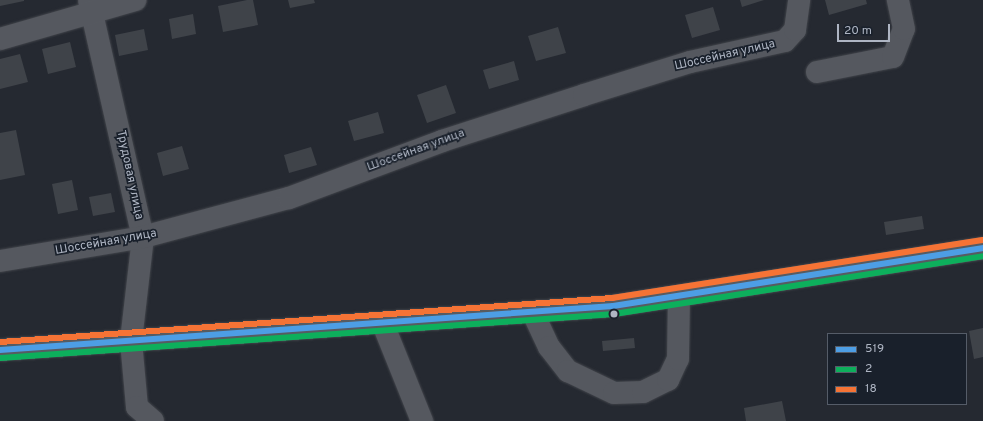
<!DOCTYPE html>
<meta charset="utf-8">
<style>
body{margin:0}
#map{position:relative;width:983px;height:421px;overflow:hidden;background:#252931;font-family:Overpass,sans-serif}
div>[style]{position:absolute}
.building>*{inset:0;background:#3f4349}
.roads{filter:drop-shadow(0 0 1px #41444a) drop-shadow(0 0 1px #41444a)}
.minor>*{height:22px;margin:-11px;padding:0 11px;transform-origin:11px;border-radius:11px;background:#55585f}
.major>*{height:22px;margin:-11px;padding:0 11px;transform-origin:11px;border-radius:11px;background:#575b61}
.bus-1>*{height:6px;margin:-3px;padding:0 3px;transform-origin:3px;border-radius:3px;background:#4d9ee5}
.bus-2>*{height:6px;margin:-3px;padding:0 3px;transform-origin:3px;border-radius:3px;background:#0daf5c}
.bus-3>*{height:6px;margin:-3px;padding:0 3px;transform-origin:3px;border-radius:3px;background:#f57335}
.dots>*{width:11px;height:11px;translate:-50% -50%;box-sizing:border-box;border:2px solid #19202b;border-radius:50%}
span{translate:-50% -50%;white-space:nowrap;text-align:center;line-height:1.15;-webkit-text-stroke:3.5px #19202b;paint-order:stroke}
.street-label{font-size:12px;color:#aeb5c3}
.legend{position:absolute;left:827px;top:333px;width:140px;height:72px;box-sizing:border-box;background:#19202b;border:1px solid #555c68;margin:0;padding:5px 7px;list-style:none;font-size:12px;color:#aeb5c3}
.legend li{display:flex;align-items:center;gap:8px;height:20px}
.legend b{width:20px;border:1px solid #555c68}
.scale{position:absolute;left:837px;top:24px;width:53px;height:18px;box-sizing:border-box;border:2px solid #aeb5c3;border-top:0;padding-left:5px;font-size:12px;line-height:14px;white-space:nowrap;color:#aeb5c3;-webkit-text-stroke:3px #19202b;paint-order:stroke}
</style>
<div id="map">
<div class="building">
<div style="clip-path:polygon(0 0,24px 0,24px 1px,0 6px)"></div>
<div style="clip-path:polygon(247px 0,253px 0,258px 25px,223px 32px,218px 6px)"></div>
<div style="clip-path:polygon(288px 0,314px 0,315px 3px,290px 8px)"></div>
<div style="clip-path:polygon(740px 0,764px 0,742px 7px)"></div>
<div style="clip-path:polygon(825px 0,866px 0,867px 4px,829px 15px)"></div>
<div style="clip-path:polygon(713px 7px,720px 30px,692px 38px,685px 15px)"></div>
<div style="clip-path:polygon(193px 14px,196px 34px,172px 39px,169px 19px)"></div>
<div style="clip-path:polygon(558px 27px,566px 53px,536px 61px,528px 36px)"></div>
<div style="clip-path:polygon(144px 29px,148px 50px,119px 56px,115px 35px)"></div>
<div style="clip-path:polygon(70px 42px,76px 67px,48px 74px,42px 49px)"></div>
<div style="clip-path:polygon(20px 54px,28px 82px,0 89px,0 59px)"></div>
<div style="clip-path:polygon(514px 61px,519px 80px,489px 89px,483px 70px)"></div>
<div style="clip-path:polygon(446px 85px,456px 113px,427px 123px,417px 95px)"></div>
<div style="clip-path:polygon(378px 112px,384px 133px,354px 141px,348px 121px)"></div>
<div style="clip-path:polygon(16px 130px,25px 175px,0 180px,0 133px)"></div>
<div style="clip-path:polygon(182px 146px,189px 169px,163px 176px,157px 153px)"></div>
<div style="clip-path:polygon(311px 147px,317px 165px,289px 173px,284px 155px)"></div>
<div style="clip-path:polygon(72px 180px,78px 210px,58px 214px,52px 184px)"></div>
<div style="clip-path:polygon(111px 193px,115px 212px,93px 216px,89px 197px)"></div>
<div style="clip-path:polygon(922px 216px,924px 229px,886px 235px,884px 222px)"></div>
<div style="clip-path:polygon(983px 328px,983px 357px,974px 359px,969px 331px)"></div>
<div style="clip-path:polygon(634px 338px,635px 348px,603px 351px,602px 341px)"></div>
<div style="clip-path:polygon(782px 401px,786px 421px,746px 421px,744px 408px)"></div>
</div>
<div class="roads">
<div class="minor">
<div style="left:89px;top:0;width:243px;rotate:77.2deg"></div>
<div style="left:143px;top:237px;width:105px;rotate:96.6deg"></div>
<div style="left:131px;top:341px;width:66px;rotate:84.8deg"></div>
<div style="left:137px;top:407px;width:21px;rotate:41deg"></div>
<div style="left:0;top:39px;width:141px;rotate:-16.1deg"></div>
<div style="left:817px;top:72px;width:77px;rotate:-11.2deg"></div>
<div style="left:893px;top:57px;width:30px;rotate:-69deg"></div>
<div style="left:904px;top:29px;width:30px;rotate:-102deg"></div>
<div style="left:0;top:261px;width:145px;rotate:-9.5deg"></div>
<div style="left:143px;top:237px;width:151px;rotate:-15deg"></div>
<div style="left:289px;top:198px;width:163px;rotate:-20.4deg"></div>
<div style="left:442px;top:141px;width:149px;rotate:-17.9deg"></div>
<div style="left:584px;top:95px;width:111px;rotate:-17.3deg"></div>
<div style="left:690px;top:62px;width:97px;rotate:-12.5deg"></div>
<div style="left:785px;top:41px;width:15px;rotate:-48deg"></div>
<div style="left:795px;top:30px;width:30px;rotate:-82deg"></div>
<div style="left:533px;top:313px;width:38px;rotate:65deg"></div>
<div style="left:549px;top:347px;width:31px;rotate:52deg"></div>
<div style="left:568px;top:371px;width:51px;rotate:25.6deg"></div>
<div style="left:614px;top:393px;width:29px;rotate:-2deg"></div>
<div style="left:643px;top:392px;width:28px;rotate:-26deg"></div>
<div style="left:668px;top:380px;width:23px;rotate:-65deg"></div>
<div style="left:678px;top:359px;width:62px;rotate:-89.1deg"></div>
<div style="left:383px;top:324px;width:105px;rotate:68.1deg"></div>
</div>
<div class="major">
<div style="left:0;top:350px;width:615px;rotate:-4.11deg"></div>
<div style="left:613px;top:306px;width:375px;rotate:-8.9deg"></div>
</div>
</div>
<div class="bus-1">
<div style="left:0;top:350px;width:615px;rotate:-4.11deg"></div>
<div style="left:613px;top:306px;width:375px;rotate:-8.9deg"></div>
</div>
<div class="bus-2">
<div style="left:1px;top:358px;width:615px;rotate:-4.11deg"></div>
<div style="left:614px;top:314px;width:374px;rotate:-8.9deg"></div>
</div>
<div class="bus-3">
<div style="left:0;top:342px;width:614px;rotate:-4.11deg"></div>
<div style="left:612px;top:298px;width:375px;rotate:-8.9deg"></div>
</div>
<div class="dots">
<div style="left:614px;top:314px;background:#aeb5c3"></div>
</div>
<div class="street-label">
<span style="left:725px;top:56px;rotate:-13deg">Шоссейная улица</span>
<span style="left:416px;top:151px;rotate:-20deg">Шоссейная улица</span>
<span style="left:129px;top:175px;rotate:78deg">Трудовая улица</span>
<span style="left:106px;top:243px;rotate:-10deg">Шоссейная улица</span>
</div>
<ul class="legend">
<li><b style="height:5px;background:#4d9ee5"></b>519</li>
<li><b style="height:5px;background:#0daf5c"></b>2</li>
<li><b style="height:5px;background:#f57335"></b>18</li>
</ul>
<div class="scale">20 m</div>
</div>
